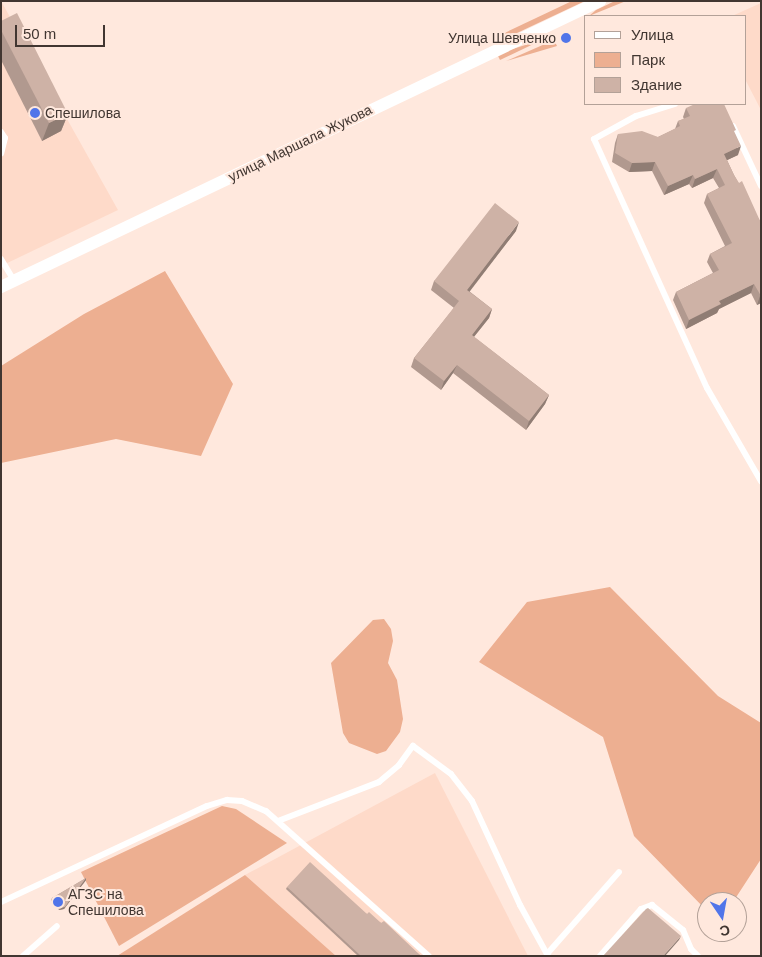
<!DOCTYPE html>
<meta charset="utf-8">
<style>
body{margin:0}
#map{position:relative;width:762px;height:957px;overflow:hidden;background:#ffe8dd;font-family:Arial,sans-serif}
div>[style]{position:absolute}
.built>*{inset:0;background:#fedac9}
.green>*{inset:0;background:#edaf91}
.lane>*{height:6px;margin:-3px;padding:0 3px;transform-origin:3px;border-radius:3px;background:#fff}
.street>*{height:12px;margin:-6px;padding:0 6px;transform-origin:6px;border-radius:6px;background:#fff}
.wall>*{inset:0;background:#b1998f}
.shaded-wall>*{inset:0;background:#907d74}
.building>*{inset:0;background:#ceb2a6}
.dots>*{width:14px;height:14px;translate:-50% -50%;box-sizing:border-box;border:2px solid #ffe8dd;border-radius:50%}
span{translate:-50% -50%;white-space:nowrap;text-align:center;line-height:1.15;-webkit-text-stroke:4px #ffe8dd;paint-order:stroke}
.poi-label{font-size:14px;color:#413631}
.right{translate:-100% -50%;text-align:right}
.left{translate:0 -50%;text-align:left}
.street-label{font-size:14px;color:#413631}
.frame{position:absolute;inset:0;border:2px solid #413631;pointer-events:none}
.legend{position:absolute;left:584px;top:15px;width:162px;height:90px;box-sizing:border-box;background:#ffe8dd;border:1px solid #b3a198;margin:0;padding:6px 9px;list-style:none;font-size:15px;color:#413631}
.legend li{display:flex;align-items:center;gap:10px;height:25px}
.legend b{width:25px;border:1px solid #b3a198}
.north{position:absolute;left:697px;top:892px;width:50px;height:50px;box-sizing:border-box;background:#ffe8dd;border:1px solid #b3a198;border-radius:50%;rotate:168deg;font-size:14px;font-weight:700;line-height:20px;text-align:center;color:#413631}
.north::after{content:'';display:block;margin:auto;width:18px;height:22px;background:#5175e9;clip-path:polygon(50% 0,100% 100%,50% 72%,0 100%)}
.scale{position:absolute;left:15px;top:25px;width:90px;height:22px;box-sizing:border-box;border:2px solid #413631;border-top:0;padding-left:6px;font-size:15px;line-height:18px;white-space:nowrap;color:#413631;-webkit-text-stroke:4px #ffe8dd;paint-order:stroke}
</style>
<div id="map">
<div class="built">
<div style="clip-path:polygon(1px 1px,118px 210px,1px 266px)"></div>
<div style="clip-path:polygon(761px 3px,761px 110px,746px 81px,746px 16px,732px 16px)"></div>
<div style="clip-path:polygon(435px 773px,528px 956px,336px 956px,245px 875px)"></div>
</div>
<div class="green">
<div style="clip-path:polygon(572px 1px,585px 1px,496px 43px,494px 38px)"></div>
<div style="clip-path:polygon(615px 1px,626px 1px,589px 16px,596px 10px)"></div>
<div style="clip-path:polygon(544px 39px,500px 60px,497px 54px)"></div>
<div style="clip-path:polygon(554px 40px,557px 46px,506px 61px)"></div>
<div style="clip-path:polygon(165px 271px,233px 384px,201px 456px,116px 439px,1px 463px,1px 366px,84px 314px)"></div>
<div style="clip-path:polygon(610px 587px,718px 696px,761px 723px,761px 859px,733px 902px,707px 902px,707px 911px,634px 836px,603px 737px,479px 662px,527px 602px)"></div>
<div style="clip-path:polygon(384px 619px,391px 629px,393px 641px,388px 663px,397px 680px,403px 719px,400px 732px,386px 751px,377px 754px,349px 743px,343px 733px,331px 663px,373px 620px)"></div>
<div style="clip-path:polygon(222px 806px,236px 809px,287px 843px,119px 946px,81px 872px)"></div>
<div style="clip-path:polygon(245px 875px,336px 956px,117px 956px)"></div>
</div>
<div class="lane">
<div style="left:675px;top:104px;width:41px;rotate:162.9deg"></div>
<div style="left:636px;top:116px;width:48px;rotate:151.3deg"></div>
<div style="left:594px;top:139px;width:273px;rotate:65.6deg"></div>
<div style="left:707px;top:388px;width:108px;rotate:59.9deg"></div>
<div style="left:733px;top:126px;width:66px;rotate:65deg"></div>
<div style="left:1px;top:132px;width:7px;rotate:56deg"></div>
<div style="left:5px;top:138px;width:16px;rotate:104deg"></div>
<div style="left:1px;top:259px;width:26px;rotate:59deg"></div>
<div style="left:278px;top:821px;width:108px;rotate:-21.1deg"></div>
<div style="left:379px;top:782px;width:26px;rotate:-40deg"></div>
<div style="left:399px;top:765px;width:24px;rotate:-54deg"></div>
<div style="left:413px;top:746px;width:47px;rotate:36.4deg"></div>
<div style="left:451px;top:774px;width:34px;rotate:52deg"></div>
<div style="left:472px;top:801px;width:115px;rotate:65.2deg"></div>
<div style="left:520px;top:905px;width:58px;rotate:61.2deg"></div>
<div style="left:1px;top:902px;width:227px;rotate:-25deg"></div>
<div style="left:207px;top:806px;width:21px;rotate:-17deg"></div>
<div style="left:227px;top:800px;width:15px;rotate:4deg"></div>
<div style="left:242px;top:801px;width:26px;rotate:23deg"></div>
<div style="left:266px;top:811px;width:218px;rotate:41.7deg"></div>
<div style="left:547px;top:954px;width:109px;rotate:-48.7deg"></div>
<div style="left:23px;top:956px;width:45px;rotate:-41.4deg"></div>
<div style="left:600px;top:956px;width:62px;rotate:-48.9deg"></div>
<div style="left:641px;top:909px;width:12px;rotate:-20deg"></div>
<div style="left:652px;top:905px;width:40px;rotate:39deg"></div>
<div style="left:683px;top:930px;width:21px;rotate:67deg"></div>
<div style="left:691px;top:949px;width:10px;rotate:45deg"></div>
</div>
<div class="street">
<div style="left:1px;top:287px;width:664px;rotate:-25.52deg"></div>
</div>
<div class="wall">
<div style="clip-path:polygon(1px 21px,68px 114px,61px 131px,42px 141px,1px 60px)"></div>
<div style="clip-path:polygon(686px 108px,735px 134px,738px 155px,727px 160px,734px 175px,761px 223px,761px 303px,757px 305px,751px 293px,719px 309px,717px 313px,686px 329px,673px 300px,676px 292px,713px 273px,707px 262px,710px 254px,725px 246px,704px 203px,707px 194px,719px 188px,713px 178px,692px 188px,689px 184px,664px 195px,652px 171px,629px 172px,612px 162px,615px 143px,618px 134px,658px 137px,675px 129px,678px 121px,684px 119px,683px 117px)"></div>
<div style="clip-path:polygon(516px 231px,469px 291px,492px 309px,489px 318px,474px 337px,549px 395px,545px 404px,526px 430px,453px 373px,441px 390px,411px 367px,414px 358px,454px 308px,431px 290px,434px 281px)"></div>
<div style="clip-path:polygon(86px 878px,86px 880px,64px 909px,59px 910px,51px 900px,52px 898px)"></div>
<div style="clip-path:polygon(287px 887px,367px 914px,381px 923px,421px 956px,358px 956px,286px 889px)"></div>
</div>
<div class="shaded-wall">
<div style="clip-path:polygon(68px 114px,61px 131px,42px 141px,49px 123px)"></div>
<div style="clip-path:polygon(741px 146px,738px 155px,721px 163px,724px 154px)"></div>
<div style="clip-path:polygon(655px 162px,652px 171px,629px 172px,632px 163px)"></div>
<div style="clip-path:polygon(717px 169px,713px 178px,692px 188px,695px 179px)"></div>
<div style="clip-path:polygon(693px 175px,689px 184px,664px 195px,668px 186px)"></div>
<div style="clip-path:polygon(519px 222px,516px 231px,464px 299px,467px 290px)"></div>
<div style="clip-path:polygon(754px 284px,751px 293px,719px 309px,717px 313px,686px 329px,689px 320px,719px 301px)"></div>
<div style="clip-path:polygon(760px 296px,761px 303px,757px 305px)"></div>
<div style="clip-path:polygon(492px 309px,489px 318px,468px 344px,472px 335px)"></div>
<div style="clip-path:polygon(457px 365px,453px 373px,441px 390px,444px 381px)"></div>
<div style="clip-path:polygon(549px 395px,545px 404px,526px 430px,529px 421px)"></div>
<div style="clip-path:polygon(86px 878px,86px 880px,64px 909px,59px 910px,60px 908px)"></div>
<div style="clip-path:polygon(681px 936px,679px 940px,665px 956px,663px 956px)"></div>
</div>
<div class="building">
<div style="clip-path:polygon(17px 13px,68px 114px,49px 123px,1px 30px,1px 21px)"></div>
<div style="clip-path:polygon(695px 104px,724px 104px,736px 130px,734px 131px,741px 146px,724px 154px,734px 175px,739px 183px,742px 181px,761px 223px,761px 296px,754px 284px,719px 301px,721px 304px,689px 320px,676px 292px,719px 270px,710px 254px,732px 243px,707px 194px,725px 185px,717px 169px,695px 179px,693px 175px,668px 186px,655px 162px,632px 163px,615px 153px,618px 134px,642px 131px,658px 137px,680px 126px,678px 121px,690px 116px,686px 108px)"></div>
<div style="clip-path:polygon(495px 203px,519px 222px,467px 290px,492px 309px,472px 335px,549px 395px,529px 421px,457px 365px,444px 381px,414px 358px,459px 301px,434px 281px)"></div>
<div style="clip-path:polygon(310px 862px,367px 914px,369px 912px,381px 923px,384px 921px,421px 956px,361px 956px,287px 887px)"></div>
<div style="clip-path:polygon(86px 878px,65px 907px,60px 908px,52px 898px)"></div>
<div style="clip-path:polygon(648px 908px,681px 936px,663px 956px,603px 956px,646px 909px)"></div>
</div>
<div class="dots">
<div style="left:566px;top:38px;background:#5175e9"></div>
<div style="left:35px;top:113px;background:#5175e9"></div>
<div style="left:58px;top:902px;background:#5175e9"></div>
</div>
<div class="poi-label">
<span class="right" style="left:556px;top:38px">Улица Шевченко</span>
<span class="left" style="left:45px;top:113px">Спешилова</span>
<span class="left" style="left:68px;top:902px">АГЗС на<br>Спешилова</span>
</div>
<div class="street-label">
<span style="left:300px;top:143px;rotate:-26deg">улица Маршала Жукова</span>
</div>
<div class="frame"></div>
<ul class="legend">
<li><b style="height:6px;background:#fff"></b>Улица</li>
<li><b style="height:14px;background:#edaf91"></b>Парк</li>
<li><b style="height:14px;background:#ceb2a6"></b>Здание</li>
</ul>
<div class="north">С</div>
<div class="scale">50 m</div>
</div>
